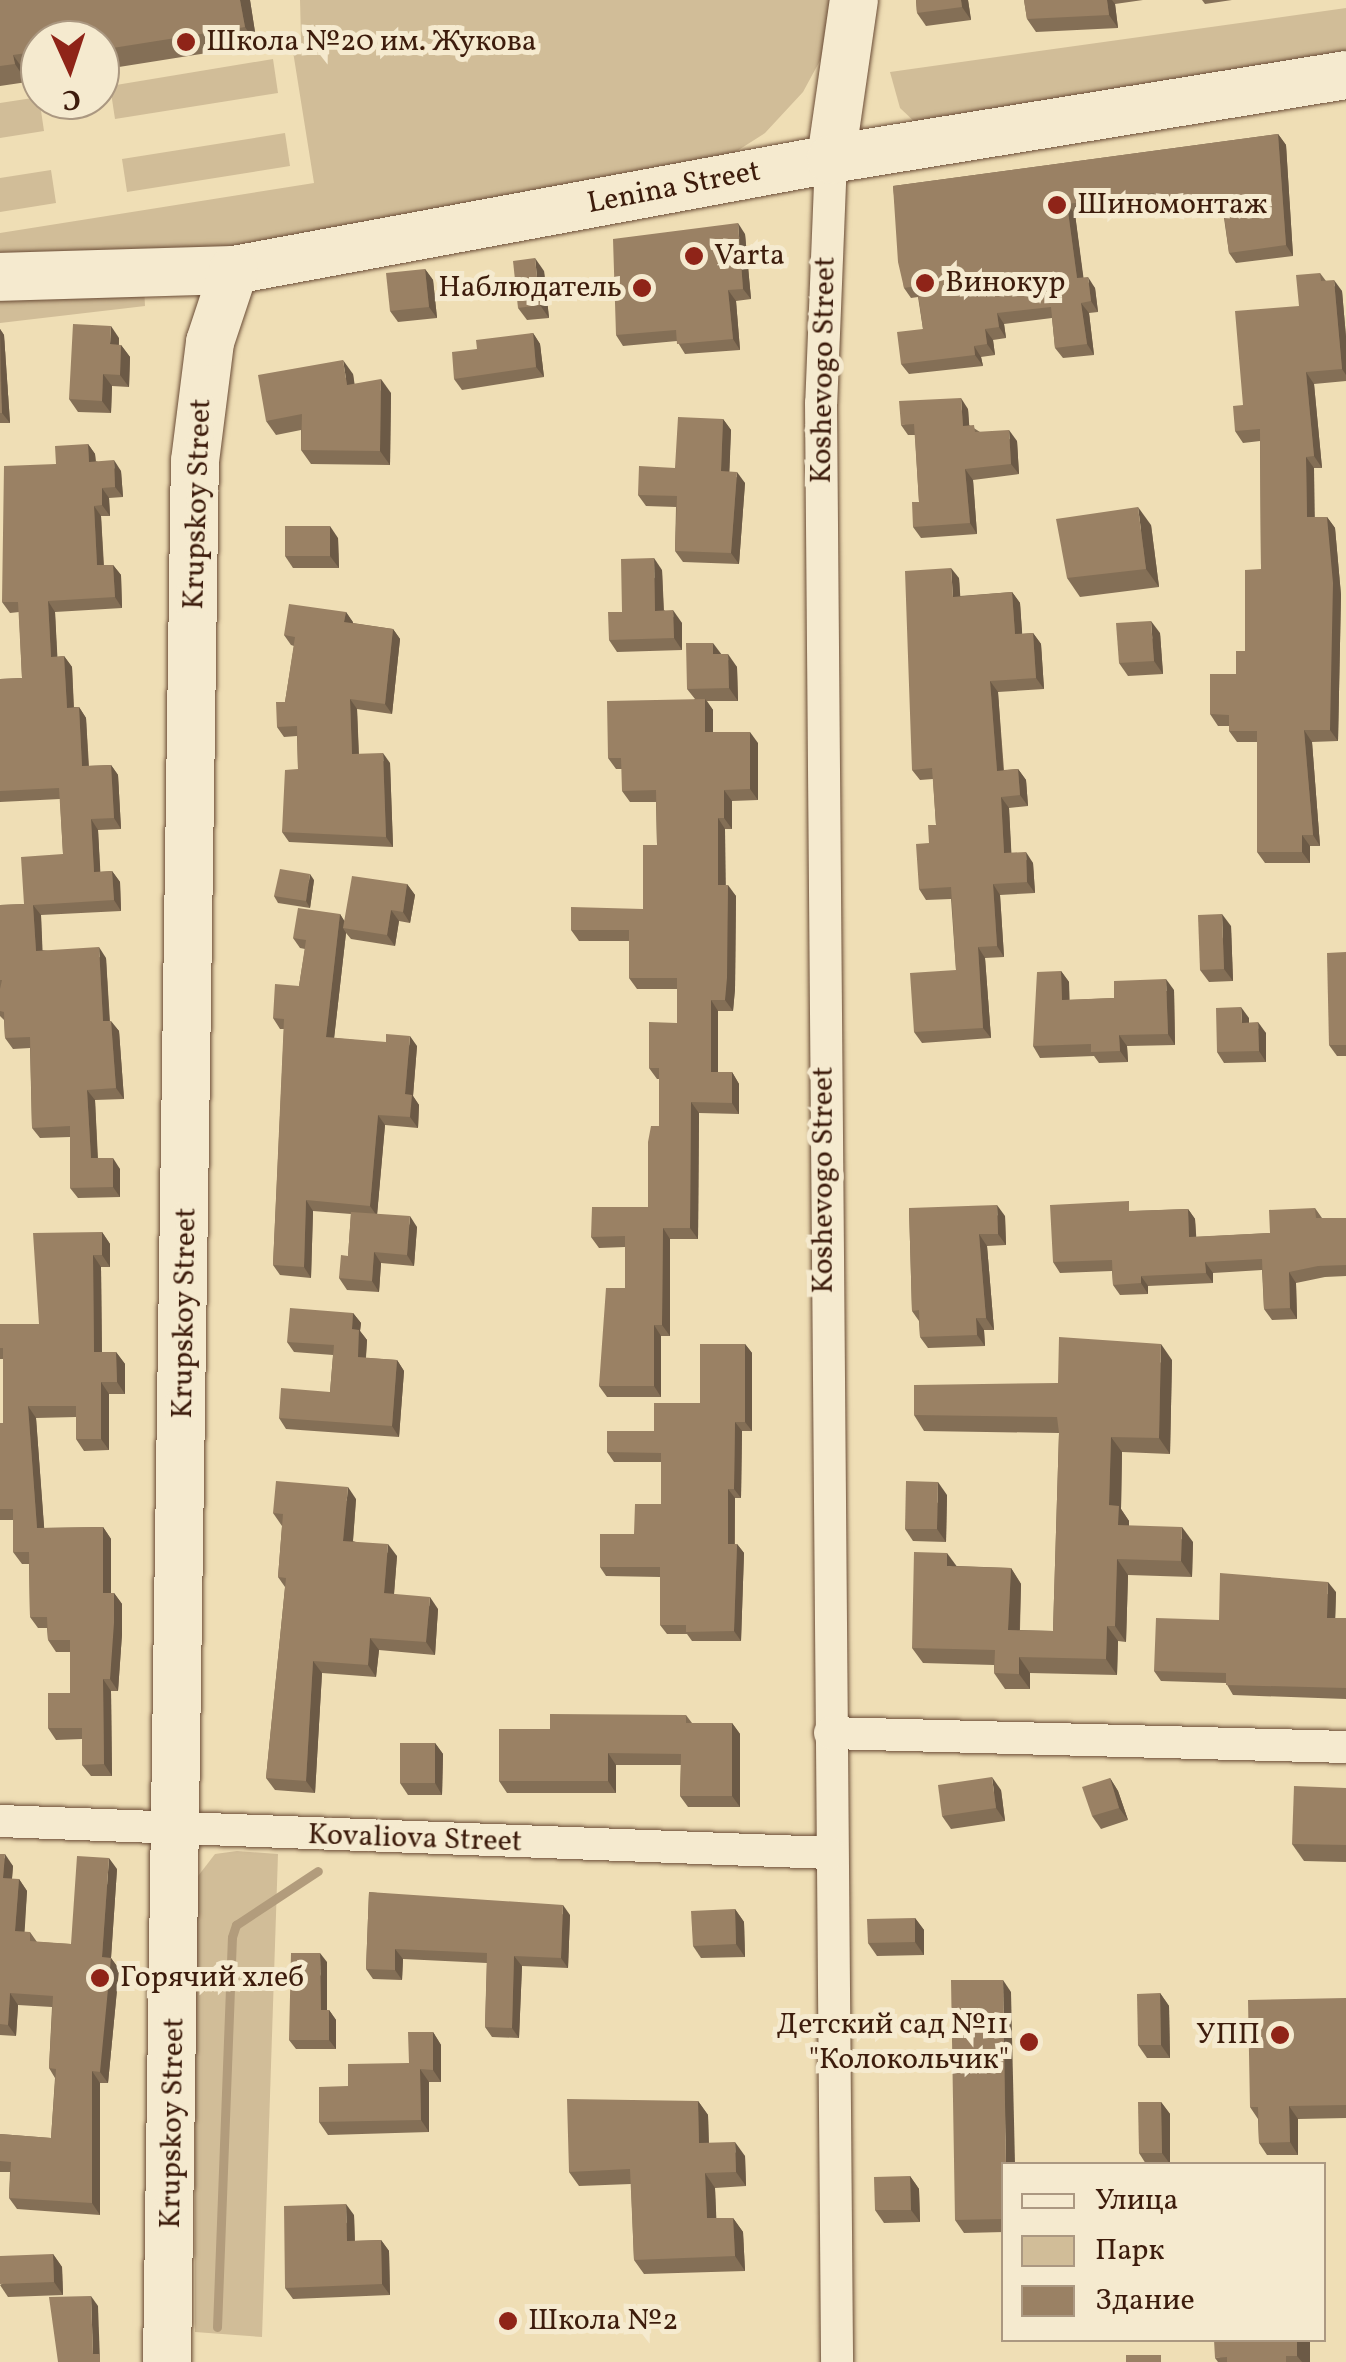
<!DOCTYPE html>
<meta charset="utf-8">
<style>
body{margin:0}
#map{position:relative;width:1346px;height:2362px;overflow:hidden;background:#efdeb5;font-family:Vollkorn,serif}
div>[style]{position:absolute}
.green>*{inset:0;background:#d1bd98}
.stream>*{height:9px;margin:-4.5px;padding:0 4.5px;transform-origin:4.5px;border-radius:4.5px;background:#b29c7c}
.roads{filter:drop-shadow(0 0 2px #6a4c36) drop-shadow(0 0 2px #6a4c36)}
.street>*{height:32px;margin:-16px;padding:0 16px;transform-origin:16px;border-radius:16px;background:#f5eacf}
.secondary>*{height:48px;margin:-24px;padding:0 24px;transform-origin:24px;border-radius:24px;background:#f5eacf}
.wall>*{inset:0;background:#846f56}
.shaded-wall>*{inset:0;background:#6c5a46}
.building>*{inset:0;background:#9a8164}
.dots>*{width:28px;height:28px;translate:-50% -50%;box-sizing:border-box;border:5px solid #f5eacf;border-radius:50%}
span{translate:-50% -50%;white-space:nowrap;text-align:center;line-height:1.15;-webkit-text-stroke:10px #f5eacf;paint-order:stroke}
.poi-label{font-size:30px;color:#3d1c0c}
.left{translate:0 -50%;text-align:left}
.right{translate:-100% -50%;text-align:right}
.street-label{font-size:30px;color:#3d1c0c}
.legend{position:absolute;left:1001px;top:2162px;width:325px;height:180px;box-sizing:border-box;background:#f5eacf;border:2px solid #ab9881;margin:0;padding:12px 18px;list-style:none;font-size:30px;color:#3d1c0c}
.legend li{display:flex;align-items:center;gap:20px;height:50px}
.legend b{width:50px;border:2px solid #ab9881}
.north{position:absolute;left:20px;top:20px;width:100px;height:100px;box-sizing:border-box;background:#f5eacf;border:2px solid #ab9881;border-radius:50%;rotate:177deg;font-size:28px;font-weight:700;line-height:40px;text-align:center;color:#3d1c0c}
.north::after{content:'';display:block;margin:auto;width:35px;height:45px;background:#8f2418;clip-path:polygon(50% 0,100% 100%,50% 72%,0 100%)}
</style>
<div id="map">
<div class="green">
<div style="clip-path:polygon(300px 0,836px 0,829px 44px,803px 92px,765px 133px,718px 163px,235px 255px,0 266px,0 233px,314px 183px,291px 39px,301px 38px)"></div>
<div style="clip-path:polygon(1346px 8px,1346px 66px,918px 125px,900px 108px,890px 72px)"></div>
<div style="clip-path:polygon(273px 59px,278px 93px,115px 119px,110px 86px)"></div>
<div style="clip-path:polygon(39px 97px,44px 131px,0 138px,0 103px)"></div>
<div style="clip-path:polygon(285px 133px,290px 166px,127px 192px,122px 159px)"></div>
<div style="clip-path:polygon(51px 170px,56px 203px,0 212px,0 178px)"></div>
<div style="clip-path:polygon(144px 286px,145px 306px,0 323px,0 288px)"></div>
<div style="clip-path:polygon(237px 1851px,278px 1854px,262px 2337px,195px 2332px,195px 1880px,215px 1854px)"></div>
</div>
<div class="stream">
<div style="left:217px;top:2327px;width:390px;rotate:-87.8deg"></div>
<div style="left:232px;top:1937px;width:13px;rotate:-72deg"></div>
<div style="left:236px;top:1925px;width:98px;rotate:-33.4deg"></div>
</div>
<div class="roads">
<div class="street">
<div style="left:831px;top:159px;width:244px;rotate:92.3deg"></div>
<div style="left:821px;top:403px;width:1959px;rotate:89.53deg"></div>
<div style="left:830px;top:1733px;width:516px;rotate:1.55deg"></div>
<div style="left:0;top:1821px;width:830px;rotate:2.21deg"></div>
</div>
<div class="secondary">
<div style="left:831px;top:159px;width:161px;rotate:-81.8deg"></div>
<div style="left:0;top:277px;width:234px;rotate:-1.7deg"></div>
<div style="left:234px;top:270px;width:607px;rotate:-10.53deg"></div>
<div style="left:831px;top:159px;width:522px;rotate:-9.26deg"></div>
<div style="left:167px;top:2362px;width:1901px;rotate:-89.16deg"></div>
<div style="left:195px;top:461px;width:120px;rotate:-82.8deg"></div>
<div style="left:210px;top:342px;width:76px;rotate:-71.6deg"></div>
</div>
</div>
<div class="wall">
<div style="clip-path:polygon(0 0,250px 0,257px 45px,100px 70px,100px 40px,40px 40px,40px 71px,26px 73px,27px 82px,0 86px)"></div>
<div style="clip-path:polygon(916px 0,968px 0,971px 20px,926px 26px,917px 13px)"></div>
<div style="clip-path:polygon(1024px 0,1143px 0,1115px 4px,1118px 28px,1036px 32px,1027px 19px)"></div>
<div style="clip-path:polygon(1202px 0,1232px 0,1205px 4px)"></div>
<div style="clip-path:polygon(1278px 134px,1286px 145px,1293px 256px,1236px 263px,1229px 253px,1223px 211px,1163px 218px,1155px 204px,1075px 214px,1083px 278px,1095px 288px,1098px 312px,1089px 313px,1094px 355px,1063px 358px,1055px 348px,1052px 318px,1004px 324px,1006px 338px,993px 340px,995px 355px,981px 357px,983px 366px,909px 374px,901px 364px,923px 329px,918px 297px,911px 298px,904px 288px,893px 186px)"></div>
<div style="clip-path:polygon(745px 234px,751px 299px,736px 301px,740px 350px,685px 354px,677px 341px,623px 346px,616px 335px)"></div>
<div style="clip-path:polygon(425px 269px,433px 280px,437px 318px,398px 322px,390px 311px)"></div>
<div style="clip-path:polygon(544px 271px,549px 318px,527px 320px,518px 308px)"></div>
<div style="clip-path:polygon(1320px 273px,1326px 281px,1342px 291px,1346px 337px,1346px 381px,1314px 384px,1322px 468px,1314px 468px,1314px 517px,1327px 517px,1335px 528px,1341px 595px,1338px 741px,1312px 742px,1320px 846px,1310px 846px,1310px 863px,1265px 863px,1257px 852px,1257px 742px,1237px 742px,1229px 731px,1229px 726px,1218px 726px,1210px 714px,1236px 674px,1245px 651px,1261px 569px,1260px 441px,1243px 443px,1235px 431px,1243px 405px,1299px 306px)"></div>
<div style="clip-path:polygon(0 329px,4px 335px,10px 423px,0 423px)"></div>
<div style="clip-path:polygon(533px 333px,540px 344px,544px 377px,462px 390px,454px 379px,477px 349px)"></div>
<div style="clip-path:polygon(119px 338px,119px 345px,121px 345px,130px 357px,129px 387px,112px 386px,111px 413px,78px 412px,69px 399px)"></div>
<div style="clip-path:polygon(353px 374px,354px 384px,391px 393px,390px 465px,311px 464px,301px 450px,301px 430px,276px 435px,266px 421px)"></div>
<div style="clip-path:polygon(968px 409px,969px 425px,980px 432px,1017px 441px,1019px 474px,973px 480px,977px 534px,921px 538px,913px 527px,919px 502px,915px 435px,908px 435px,901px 425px)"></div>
<div style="clip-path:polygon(723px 419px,731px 430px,729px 472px,745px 483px,739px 564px,683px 562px,675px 551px,676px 507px,646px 506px,638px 495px,675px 468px)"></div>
<div style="clip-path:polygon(88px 444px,95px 454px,96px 461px,121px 471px,123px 497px,109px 498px,110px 516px,101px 516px,104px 565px,113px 565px,121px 575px,122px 608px,55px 612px,57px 657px,64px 656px,72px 667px,74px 707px,79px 707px,86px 718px,89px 766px,111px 765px,118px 775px,121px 829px,98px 830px,100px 872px,112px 871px,120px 882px,121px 911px,41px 915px,42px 950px,106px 958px,110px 1021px,119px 1031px,124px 1099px,95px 1100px,98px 1158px,120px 1169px,120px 1197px,78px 1198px,70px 1188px,70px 1137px,40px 1138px,32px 1128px,30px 1048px,13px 1049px,5px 1038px,4px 1020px,0 1016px,0 905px,24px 904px,63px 854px,60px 799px,0 802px,0 679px,22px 678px,19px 612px,10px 613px,2px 602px,56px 464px)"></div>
<div style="clip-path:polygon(1151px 525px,1159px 587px,1080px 597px,1067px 578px)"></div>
<div style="clip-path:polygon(338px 538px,339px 568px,293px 568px,285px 556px)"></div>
<div style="clip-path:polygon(662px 570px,664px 610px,682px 623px,682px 650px,617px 652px,609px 640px,622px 612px)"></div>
<div style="clip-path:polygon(959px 578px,960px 596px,1012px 592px,1020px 603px,1022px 634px,1033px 633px,1041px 644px,1044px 689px,998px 692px,1004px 770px,1018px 769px,1026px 780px,1028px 806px,1009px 808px,1011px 853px,1033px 863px,1035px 893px,1000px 895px,1004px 957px,985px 958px,991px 1038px,922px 1043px,914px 1032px,956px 970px,951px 899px,926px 900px,919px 889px,929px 843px,936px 825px,933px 779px,920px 780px,912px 770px)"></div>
<div style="clip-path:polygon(346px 612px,353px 623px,393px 629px,400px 639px,392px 714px,357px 709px,359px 754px,390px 763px,393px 847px,289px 842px,282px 832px,298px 769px,297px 736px,284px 737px,277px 727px,285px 702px,294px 646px,291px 645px,284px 635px)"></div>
<div style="clip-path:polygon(1160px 633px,1163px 674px,1128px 676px,1119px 663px)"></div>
<div style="clip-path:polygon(721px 654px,737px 667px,738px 701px,707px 701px,713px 710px,713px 732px,758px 743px,758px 800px,732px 801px,732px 829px,725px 829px,725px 885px,736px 896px,735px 989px,733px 1011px,718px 1011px,718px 1072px,732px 1072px,739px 1084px,739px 1114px,699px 1113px,698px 1239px,670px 1239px,670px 1336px,661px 1336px,661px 1397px,607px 1397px,599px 1386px,625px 1288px,625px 1247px,599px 1248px,591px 1237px,648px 1207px,659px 1126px,659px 1079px,657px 1079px,649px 1068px,677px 1023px,677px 989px,637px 989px,629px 978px,629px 941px,579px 941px,571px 930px,643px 909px,657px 845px,656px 802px,630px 802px,622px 791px,622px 769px,616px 769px,608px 758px,695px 699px,687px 689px)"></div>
<div style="clip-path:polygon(314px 880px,310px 908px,278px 903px,274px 896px)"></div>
<div style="clip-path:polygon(407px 884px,415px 895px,410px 923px,399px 921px,395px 946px,351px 939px,346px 933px,334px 1038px,417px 1046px,413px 1096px,419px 1105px,418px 1128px,385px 1125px,377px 1214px,417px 1227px,414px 1266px,381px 1263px,379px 1292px,347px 1290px,339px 1278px,348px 1256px,351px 1214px,313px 1211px,311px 1278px,280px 1275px,273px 1265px,284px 1029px,280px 1029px,273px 1018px,299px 986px,305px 949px,300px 948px,293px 938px,340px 914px,344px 921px)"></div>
<div style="clip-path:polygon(1231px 926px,1233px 981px,1209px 982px,1200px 970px)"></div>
<div style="clip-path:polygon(1346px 952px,1346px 1056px,1337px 1056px,1329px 1045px)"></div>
<div style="clip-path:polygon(1061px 971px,1069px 982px,1069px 1000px,1114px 998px,1174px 990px,1175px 1045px,1127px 1046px,1128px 1062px,1099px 1063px,1094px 1056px,1040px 1058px,1033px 1046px)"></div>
<div style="clip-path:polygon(1249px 1018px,1249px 1023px,1266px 1033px,1266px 1062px,1224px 1063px,1217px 1052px)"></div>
<div style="clip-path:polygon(909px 1208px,1005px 1216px,1006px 1245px,987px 1246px,994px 1330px,984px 1330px,985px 1346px,928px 1348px,920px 1337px,919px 1321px,912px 1311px)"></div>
<div style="clip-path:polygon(1315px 1208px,1322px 1218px,1346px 1218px,1346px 1276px,1325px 1277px,1296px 1283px,1297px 1319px,1272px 1320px,1264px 1309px,1262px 1270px,1213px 1273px,1213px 1283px,1148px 1286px,1148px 1294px,1120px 1295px,1113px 1285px,1112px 1271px,1060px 1273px,1053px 1262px,1135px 1211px,1188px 1209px,1195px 1219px,1196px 1237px,1270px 1233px)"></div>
<div style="clip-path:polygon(102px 1232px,110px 1244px,110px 1267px,101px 1267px,102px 1352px,116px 1352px,125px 1364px,125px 1394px,109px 1394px,109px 1450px,84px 1451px,76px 1439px,76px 1417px,36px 1418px,44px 1528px,103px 1527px,111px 1539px,111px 1593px,114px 1593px,122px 1604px,122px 1634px,118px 1691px,111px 1691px,112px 1776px,91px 1776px,82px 1765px,82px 1739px,56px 1740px,48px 1728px,70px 1693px,70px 1652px,56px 1652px,48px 1640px,47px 1628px,38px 1628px,30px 1617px,29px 1564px,22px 1564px,13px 1552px,13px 1520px,0 1520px,0 1423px,3px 1423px,3px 1359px,0 1359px,0 1324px,39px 1324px)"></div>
<div style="clip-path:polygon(353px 1313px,361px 1323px,360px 1331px,367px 1340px,366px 1358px,397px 1360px,404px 1371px,399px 1437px,286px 1429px,279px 1418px,330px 1392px,333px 1355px,294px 1352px,287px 1342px)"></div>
<div style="clip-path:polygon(745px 1344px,752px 1353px,752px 1431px,742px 1431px,741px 1498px,735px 1498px,735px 1544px,737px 1544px,744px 1553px,741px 1641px,692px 1641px,687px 1634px,667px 1634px,660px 1625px,660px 1577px,606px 1576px,600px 1567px,634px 1534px,661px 1504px,661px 1462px,614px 1462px,607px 1452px,654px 1431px,700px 1403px)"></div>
<div style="clip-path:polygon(1172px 1360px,1170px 1454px,1122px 1452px,1121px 1509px,1129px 1521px,1129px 1526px,1193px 1542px,1192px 1577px,1128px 1575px,1126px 1642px,1118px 1641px,1117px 1675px,1030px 1673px,1030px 1689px,1005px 1689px,994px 1673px,994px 1665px,923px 1663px,912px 1648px,957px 1566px,1011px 1568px,1021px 1584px,1020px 1630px,1053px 1631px,1059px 1433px,924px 1431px,914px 1415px)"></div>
<div style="clip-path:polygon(947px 1495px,946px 1542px,913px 1541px,905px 1529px)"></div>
<div style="clip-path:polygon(356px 1499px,353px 1541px,397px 1556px,394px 1594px,438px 1609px,435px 1655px,379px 1650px,376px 1677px,322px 1673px,315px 1793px,275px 1790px,266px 1778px,285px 1587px,278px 1577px,282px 1526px,273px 1513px)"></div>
<div style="clip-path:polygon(1336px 1592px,1335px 1618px,1346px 1618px,1346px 1699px,1233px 1695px,1226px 1683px,1161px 1681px,1154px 1671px,1219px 1620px)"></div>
<div style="clip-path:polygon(686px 1715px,692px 1723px,732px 1723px,740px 1734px,740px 1807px,688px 1807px,680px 1796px,681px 1765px,616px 1765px,616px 1793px,507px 1793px,499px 1781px,550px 1729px)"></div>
<div style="clip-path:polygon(435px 1743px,443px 1754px,442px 1795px,408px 1795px,400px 1783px)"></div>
<div style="clip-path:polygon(1110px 1778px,1118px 1791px,1128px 1820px,1101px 1829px,1092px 1816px)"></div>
<div style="clip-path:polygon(1346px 1788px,1346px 1862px,1304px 1861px,1292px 1844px)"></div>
<div style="clip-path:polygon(1001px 1790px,1005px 1821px,951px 1829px,942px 1816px)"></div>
<div style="clip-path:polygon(0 1854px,13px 1866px,12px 1879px,19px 1879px,27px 1891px,24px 1932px,30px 1932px,37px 1942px,71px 1944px,117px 1869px,111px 1958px,119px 1969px,108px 2083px,100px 2083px,100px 2215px,17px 2209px,9px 2198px,10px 2172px,0 2172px,0 2134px,51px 2138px,55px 2078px,49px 2068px,52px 2007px,18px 2005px,16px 2036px,0 2035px)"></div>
<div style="clip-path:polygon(369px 1892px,570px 1915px,568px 1968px,522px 1966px,519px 2038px,492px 2037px,485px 2027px,487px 1963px,403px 1959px,402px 1980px,373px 1979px,366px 1969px)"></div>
<div style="clip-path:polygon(735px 1909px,744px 1922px,745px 1957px,701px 1958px,693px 1946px)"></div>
<div style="clip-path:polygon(915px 1918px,924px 1930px,924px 1955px,877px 1956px,868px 1943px)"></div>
<div style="clip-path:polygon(327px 1962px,327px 2010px,329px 2010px,336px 2020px,336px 2049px,296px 2049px,289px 2040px)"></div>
<div style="clip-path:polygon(1011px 1992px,1004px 2164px,1004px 2232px,964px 2233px,955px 2220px)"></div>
<div style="clip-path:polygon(1160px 1993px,1169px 2006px,1170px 2058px,1147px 2058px,1138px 2045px)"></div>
<div style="clip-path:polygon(1346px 1998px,1346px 2118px,1298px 2119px,1298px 2155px,1267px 2155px,1259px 2143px,1258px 2119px,1250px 2107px)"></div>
<div style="clip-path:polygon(433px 2032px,441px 2045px,441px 2082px,429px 2082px,429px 2132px,328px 2135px,319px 2122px,348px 2086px,409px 2063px)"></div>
<div style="clip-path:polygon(698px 2101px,708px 2115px,709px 2143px,745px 2156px,746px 2186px,715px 2188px,716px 2218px,733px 2218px,743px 2232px,745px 2271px,644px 2274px,634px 2260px,631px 2184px,579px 2186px,569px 2172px)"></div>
<div style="clip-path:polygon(1161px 2102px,1170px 2114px,1170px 2164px,1146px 2164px,1139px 2153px)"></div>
<div style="clip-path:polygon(910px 2176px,919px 2189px,920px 2222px,884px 2223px,875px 2210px)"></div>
<div style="clip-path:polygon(354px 2215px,355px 2241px,381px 2240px,389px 2251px,390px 2295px,293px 2299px,285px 2288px)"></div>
<div style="clip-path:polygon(53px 2254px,62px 2267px,63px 2295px,8px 2297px,0 2285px)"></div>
<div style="clip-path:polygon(1310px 2340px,1310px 2362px,1218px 2362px,1215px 2358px)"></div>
</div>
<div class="shaded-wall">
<div style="clip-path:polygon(240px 0,250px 0,257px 45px,245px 27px)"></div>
<div style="clip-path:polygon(961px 0,968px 0,971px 20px,962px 7px)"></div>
<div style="clip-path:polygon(1107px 0,1112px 0,1115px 4px,1118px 28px,1109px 15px)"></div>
<div style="clip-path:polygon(13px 55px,26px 73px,27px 82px,15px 64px)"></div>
<div style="clip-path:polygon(1278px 134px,1286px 145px,1293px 256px,1286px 245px)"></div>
<div style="clip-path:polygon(1067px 204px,1075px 214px,1085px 289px,1077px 278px)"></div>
<div style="clip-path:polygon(738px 223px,745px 234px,751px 299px,743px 289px)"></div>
<div style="clip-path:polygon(535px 258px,544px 271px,549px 318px,540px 305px)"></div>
<div style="clip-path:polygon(425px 269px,433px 280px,437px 318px,429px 307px)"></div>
<div style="clip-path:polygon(1088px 277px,1095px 288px,1098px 312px,1091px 301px)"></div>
<div style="clip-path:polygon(1334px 280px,1342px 291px,1346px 337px,1346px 375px,1342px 369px)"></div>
<div style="clip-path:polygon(728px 290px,736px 301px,740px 350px,733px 339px)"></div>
<div style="clip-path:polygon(1081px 303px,1089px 313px,1094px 355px,1087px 344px)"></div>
<div style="clip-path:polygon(997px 313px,1004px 324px,1006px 338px,999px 327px)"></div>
<div style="clip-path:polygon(111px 326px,119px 338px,118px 357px,110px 344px)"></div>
<div style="clip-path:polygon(0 329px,4px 335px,10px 423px,2px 413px)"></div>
<div style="clip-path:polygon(985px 329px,993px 340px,995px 355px,987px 344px)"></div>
<div style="clip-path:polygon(533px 333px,540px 344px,544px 377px,536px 367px)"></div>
<div style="clip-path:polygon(121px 345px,130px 357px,129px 387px,120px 375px)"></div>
<div style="clip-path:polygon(974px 346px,981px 357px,983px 366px,975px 355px)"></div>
<div style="clip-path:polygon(343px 360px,353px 374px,357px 399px,347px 385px)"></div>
<div style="clip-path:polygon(1306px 372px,1314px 384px,1322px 468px,1314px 456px)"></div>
<div style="clip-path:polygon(103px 374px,112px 386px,111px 413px,102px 401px)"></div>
<div style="clip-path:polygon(381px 379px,391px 393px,390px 465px,380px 451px)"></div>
<div style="clip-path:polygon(961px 398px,968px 409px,970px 436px,963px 426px)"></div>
<div style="clip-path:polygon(723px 419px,731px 430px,729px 483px,721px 471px)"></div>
<div style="clip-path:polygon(1009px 430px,1017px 441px,1019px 474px,1011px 464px)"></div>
<div style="clip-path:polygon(88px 444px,95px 454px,96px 472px,89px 462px)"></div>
<div style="clip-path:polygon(1306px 457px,1314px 468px,1315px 528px,1307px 517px)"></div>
<div style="clip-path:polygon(114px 460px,121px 471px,123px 497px,115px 487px)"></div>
<div style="clip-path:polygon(965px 469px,973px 480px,977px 534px,970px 523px)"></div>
<div style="clip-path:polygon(737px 472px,745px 483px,739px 564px,731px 553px)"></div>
<div style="clip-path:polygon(102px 488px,109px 498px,110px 516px,102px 505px)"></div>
<div style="clip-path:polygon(94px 506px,101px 516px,104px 576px,97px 565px)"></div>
<div style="clip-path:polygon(1138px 507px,1151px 525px,1159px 587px,1146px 569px)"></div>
<div style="clip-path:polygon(1327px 517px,1335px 528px,1341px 595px,1338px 741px,1330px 730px)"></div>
<div style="clip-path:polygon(330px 526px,338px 538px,339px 568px,330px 556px)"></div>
<div style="clip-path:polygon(654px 558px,662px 570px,664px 623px,655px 611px)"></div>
<div style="clip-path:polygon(113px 565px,121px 575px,122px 608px,115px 597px)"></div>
<div style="clip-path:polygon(951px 568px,959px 578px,961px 607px,953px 597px)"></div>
<div style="clip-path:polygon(1012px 592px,1020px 603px,1023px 645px,1015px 634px)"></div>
<div style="clip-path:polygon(48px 601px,55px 612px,58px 668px,51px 657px)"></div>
<div style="clip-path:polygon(673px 610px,682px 623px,682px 650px,674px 638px)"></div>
<div style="clip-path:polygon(346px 612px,353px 622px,351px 632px,344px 622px)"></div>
<div style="clip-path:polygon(1151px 621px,1160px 633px,1163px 674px,1154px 661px)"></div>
<div style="clip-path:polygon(393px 629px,400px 639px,392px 714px,385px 704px)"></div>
<div style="clip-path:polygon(1033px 633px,1041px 644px,1044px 689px,1036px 678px)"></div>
<div style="clip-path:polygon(713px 643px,722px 655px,713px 654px)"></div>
<div style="clip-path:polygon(728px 654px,737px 667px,738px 701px,729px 688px)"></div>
<div style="clip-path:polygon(64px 656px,72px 667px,74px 718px,67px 708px)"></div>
<div style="clip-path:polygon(990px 681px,998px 692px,1004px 782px,997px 771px)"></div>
<div style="clip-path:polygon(350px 699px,357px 709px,359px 764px,352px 754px)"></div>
<div style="clip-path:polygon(705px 699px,713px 710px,713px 743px,705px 732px)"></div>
<div style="clip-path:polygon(79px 707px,86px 718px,89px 777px,82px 766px)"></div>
<div style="clip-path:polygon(1304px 730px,1312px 742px,1320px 846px,1313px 835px)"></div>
<div style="clip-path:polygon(750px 732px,758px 743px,758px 800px,750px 789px)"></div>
<div style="clip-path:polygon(383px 753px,390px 763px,393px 847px,386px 837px)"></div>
<div style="clip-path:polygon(111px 765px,118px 775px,121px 829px,114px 818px)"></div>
<div style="clip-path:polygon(1018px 769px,1026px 780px,1028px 806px,1020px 795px)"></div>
<div style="clip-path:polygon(724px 790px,732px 801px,732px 829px,724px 818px)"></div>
<div style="clip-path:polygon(1001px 797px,1009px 808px,1012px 864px,1004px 853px)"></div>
<div style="clip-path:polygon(718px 818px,725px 829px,726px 896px,718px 885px)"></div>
<div style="clip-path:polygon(91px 819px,98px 830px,101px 883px,94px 872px)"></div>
<div style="clip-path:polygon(1302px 835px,1310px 846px,1310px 863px,1302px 852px)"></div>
<div style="clip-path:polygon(1026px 852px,1033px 863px,1035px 893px,1027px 882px)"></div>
<div style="clip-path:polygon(112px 871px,120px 882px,121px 911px,114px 900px)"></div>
<div style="clip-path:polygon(310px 874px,314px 880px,310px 908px,306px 901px)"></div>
<div style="clip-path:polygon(407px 884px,415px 895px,410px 923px,403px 912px)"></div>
<div style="clip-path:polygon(993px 884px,1000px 895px,1004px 957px,997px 946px)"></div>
<div style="clip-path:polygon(728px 885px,736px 896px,735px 989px,733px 1011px,725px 1000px)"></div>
<div style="clip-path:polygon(33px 905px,41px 915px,43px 961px,36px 951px)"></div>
<div style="clip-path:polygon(391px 910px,399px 921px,395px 946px,387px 935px)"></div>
<div style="clip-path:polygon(340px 914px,347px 925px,343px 928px,346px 933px,333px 1048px,326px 1037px)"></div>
<div style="clip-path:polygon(1222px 914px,1231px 926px,1233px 981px,1224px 969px)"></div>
<div style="clip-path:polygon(99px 947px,106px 958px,110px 1032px,103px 1021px)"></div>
<div style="clip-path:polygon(978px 947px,985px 958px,991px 1038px,983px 1028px)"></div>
<div style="clip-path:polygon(1061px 971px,1069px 982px,1070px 1011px,1062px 1000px)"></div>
<div style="clip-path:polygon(1166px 979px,1174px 990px,1175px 1045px,1168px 1034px)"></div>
<div style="clip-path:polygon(711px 1000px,718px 1011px,718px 1083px,711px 1072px)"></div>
<div style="clip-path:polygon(1241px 1007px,1249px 1018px,1249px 1034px,1242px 1023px)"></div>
<div style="clip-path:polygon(111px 1021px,119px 1031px,124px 1099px,116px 1088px)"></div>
<div style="clip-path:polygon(1258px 1022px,1266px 1033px,1266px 1062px,1259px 1051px)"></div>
<div style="clip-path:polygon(1119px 1035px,1127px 1046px,1128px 1062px,1120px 1051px)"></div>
<div style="clip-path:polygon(410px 1036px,417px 1046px,413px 1096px,419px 1105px,418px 1128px,410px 1117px,405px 1094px)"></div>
<div style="clip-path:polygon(732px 1072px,739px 1084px,739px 1114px,732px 1103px)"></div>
<div style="clip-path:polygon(87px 1090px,95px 1100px,98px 1169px,91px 1158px)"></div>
<div style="clip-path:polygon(691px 1102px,699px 1113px,698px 1239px,690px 1228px)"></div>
<div style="clip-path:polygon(378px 1115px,385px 1125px,377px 1216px,370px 1206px)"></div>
<div style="clip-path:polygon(113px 1158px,120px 1169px,120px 1197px,113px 1187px)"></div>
<div style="clip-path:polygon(306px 1200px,313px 1211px,311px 1278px,304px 1267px)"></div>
<div style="clip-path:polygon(997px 1205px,1005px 1216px,1006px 1245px,998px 1234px)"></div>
<div style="clip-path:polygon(1188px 1209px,1195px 1219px,1197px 1248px,1189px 1237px)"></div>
<div style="clip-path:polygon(410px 1216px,417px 1227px,414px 1266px,407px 1255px)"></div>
<div style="clip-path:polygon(663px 1228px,670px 1239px,670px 1336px,662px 1325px)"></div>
<div style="clip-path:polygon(102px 1232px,110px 1244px,110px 1267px,102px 1255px)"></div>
<div style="clip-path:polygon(979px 1234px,987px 1246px,994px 1330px,986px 1318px)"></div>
<div style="clip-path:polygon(374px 1252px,381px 1263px,379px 1292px,372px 1281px)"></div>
<div style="clip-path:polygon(93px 1255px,101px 1267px,102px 1364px,94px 1352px)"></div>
<div style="clip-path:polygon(1205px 1262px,1213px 1273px,1213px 1283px,1206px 1273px)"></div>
<div style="clip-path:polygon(1289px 1272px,1296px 1283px,1297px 1319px,1290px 1308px)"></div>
<div style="clip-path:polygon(1141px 1276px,1148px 1286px,1148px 1294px,1141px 1283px)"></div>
<div style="clip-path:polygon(353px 1313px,361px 1323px,360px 1331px,367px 1340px,365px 1368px,358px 1357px,352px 1329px)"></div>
<div style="clip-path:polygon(976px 1318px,984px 1330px,985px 1346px,977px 1335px)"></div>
<div style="clip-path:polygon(654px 1325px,661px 1336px,661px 1397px,654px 1386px)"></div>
<div style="clip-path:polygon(745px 1344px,752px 1353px,752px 1431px,745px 1422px)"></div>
<div style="clip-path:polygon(1161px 1344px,1172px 1360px,1170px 1454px,1159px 1438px)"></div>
<div style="clip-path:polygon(116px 1352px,125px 1364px,125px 1394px,117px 1382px)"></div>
<div style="clip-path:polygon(397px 1360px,404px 1371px,399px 1437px,392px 1426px)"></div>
<div style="clip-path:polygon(101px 1382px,109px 1394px,109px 1450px,101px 1439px)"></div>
<div style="clip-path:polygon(28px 1406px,36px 1418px,45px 1539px,37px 1528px)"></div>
<div style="clip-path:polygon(735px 1422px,742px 1431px,741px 1498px,734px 1489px)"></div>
<div style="clip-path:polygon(1111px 1437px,1122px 1452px,1121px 1509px,1129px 1521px,1129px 1541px,1118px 1525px,1109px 1505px)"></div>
<div style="clip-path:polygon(938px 1482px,947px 1495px,946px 1542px,937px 1529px)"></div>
<div style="clip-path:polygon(348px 1487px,356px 1499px,352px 1553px,343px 1541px)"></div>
<div style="clip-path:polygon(728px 1489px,735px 1498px,734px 1553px,728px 1544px)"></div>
<div style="clip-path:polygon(103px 1527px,111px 1539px,111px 1604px,103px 1593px)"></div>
<div style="clip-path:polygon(1182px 1527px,1193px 1542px,1192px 1577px,1181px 1561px)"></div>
<div style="clip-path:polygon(388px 1544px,397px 1556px,393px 1606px,384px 1593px)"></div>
<div style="clip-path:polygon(737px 1544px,744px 1553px,741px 1641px,734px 1631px)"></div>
<div style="clip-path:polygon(947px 1553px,958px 1568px,947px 1566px)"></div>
<div style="clip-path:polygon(1117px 1559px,1128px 1575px,1126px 1642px,1115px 1626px)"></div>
<div style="clip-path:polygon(1011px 1568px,1021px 1584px,1019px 1646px,1008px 1630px)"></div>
<div style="clip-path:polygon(1328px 1582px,1336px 1592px,1335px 1628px,1327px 1618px)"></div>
<div style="clip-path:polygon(114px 1593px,122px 1604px,122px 1634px,118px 1691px,110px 1679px)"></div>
<div style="clip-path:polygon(430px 1597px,438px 1609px,435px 1655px,426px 1642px)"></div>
<div style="clip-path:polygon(1107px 1626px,1118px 1641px,1117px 1675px,1106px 1659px)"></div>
<div style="clip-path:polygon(370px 1638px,379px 1650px,376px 1677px,368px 1665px)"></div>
<div style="clip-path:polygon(1019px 1657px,1030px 1673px,1030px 1689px,1019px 1674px)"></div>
<div style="clip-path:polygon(313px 1661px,322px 1673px,315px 1793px,306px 1781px)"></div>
<div style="clip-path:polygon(103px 1679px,111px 1691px,112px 1776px,104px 1764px)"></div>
<div style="clip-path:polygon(732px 1723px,740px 1734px,740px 1807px,732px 1796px)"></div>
<div style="clip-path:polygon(435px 1743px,443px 1754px,442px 1795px,435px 1783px)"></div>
<div style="clip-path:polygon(608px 1753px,616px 1765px,616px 1793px,608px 1781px)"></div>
<div style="clip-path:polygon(992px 1777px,1001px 1790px,1005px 1821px,996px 1808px)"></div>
<div style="clip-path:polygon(1110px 1778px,1118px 1791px,1128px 1820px,1119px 1808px)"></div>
<div style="clip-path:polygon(5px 1854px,13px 1866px,11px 1890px,3px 1878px)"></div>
<div style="clip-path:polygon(109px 1858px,117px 1869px,111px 1958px,119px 1969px,108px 2083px,100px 2072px,102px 1957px)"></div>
<div style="clip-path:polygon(19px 1879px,27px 1891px,24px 1942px,15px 1931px)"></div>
<div style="clip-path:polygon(563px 1905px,570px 1915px,568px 1968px,561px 1958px)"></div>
<div style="clip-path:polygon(735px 1909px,744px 1922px,745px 1957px,736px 1944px)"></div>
<div style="clip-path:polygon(915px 1918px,924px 1930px,924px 1955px,915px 1942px)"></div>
<div style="clip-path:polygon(395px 1949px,403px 1959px,402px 1980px,395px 1970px)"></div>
<div style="clip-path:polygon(320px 1953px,327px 1962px,327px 2020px,321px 2010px)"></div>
<div style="clip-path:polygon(514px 1956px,522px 1966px,519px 2038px,512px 2028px)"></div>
<div style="clip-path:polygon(1003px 1980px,1011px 1992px,1015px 2164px,1006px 2164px)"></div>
<div style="clip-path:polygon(10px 1993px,18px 2005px,16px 2036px,8px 2025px)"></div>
<div style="clip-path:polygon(1160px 1993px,1169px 2006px,1170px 2058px,1161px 2045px)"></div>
<div style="clip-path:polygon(329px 2010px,336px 2020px,336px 2049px,329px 2040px)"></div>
<div style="clip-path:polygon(433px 2032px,441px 2045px,441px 2082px,433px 2070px)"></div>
<div style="clip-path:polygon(420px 2069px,429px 2082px,429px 2132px,421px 2120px)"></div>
<div style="clip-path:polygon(92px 2071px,100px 2083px,100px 2215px,92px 2203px)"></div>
<div style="clip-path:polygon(698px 2101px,708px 2115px,709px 2158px,699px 2143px)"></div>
<div style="clip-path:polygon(1161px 2102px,1170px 2114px,1170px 2164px,1162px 2153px)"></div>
<div style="clip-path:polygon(1289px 2106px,1298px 2119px,1298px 2155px,1290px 2142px)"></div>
<div style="clip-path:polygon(735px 2142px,745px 2156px,746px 2186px,736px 2172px)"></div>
<div style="clip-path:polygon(705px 2173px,715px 2188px,717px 2233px,707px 2218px)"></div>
<div style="clip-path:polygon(910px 2176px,919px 2189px,920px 2222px,911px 2210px)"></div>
<div style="clip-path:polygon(346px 2204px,354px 2215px,355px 2252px,347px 2241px)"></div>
<div style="clip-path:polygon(733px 2218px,743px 2232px,745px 2271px,735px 2256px)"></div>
<div style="clip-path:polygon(381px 2240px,389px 2251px,390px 2295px,382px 2284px)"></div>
<div style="clip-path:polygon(53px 2254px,62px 2267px,63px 2295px,54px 2282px)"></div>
<div style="clip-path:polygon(91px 2296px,98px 2306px,100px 2362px,93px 2354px)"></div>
<div style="clip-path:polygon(1297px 2340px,1310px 2340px,1310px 2362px,1302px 2362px,1297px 2356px)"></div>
</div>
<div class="building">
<div style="clip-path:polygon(0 0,240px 0,245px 27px,100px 50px,100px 40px,40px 40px,40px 51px,13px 55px,15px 64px,0 66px)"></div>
<div style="clip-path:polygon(916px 0,961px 0,962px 7px,917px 13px)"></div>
<div style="clip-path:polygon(1024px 0,1107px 0,1109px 15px,1027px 19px)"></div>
<div style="clip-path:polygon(1278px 134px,1286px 245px,1229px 253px,1222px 199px,1156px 207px,1154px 193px,1067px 204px,1077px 278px,1088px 277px,1091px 301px,1081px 303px,1087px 344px,1055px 348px,1051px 307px,997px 313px,999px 327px,985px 329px,987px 344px,974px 346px,975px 355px,901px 364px,897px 332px,923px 329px,917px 286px,904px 288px,898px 262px,893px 186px)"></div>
<div style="clip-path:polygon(738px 223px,743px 289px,728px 290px,733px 339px,677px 344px,676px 330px,616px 335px,613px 239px)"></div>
<div style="clip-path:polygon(535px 258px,540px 305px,518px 308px,513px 261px)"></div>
<div style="clip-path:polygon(425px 269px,429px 307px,390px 311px,386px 273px)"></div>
<div style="clip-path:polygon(1320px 273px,1321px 281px,1334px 280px,1342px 369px,1306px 372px,1314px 456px,1306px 457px,1307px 517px,1327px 517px,1333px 583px,1330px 730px,1304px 730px,1313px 835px,1302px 835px,1302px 852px,1257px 852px,1257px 731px,1229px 731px,1229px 715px,1210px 714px,1210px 674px,1236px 674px,1236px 651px,1245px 651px,1245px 570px,1261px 569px,1260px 429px,1235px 431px,1233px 406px,1243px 405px,1235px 311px,1299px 306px,1296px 275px)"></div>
<div style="clip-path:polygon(73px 324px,111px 326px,110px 344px,121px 345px,120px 375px,103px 374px,102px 401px,69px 399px)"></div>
<div style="clip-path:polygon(533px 333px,536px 367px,454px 379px,452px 352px,477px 349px,476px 340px)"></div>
<div style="clip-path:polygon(343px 360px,347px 385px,381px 379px,380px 451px,301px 450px,302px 414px,266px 421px,258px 375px)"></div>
<div style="clip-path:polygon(0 372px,2px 413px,0 413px)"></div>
<div style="clip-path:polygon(961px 398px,963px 426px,974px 425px,975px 432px,1009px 430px,1011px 464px,965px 469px,970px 523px,913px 527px,912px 502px,919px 502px,914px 424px,901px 425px,899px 401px)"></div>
<div style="clip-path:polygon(678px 417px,723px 419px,721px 471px,737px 472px,731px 553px,675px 551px,677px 496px,638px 495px,639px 466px,675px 468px)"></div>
<div style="clip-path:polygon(88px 444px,89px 462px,114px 460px,115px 487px,102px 488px,102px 505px,94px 506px,97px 565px,113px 565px,115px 597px,48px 601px,51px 657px,64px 656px,67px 708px,79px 707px,82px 766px,111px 765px,114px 818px,91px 819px,94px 872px,112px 871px,114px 900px,33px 905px,36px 951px,99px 947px,103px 1021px,111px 1021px,116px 1088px,87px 1090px,91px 1158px,113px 1158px,113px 1187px,70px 1188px,70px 1126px,32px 1128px,30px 1037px,5px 1038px,4px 1012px,0 1011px,0 989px,2px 980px,0 980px,0 905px,24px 904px,21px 857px,63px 854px,59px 788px,0 791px,0 679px,22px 678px,18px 602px,2px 602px,4px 466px,56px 464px,55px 446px)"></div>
<div style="clip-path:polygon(1138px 507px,1146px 569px,1067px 578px,1056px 519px)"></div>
<div style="clip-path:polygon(285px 526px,330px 526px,330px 556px,285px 556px)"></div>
<div style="clip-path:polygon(654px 558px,655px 611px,673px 610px,674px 638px,609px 640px,608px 612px,622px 612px,621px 559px)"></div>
<div style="clip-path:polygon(951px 568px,953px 597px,1012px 592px,1015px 634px,1033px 633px,1036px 678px,990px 681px,997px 771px,1018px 769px,1020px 795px,1001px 797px,1004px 853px,1026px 852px,1027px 882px,993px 884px,997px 946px,978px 947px,983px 1028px,914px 1032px,910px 973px,956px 970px,951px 887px,919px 889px,916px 844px,929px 843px,928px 825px,936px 825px,932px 768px,912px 770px,905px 571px)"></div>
<div style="clip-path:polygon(289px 604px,346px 612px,344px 622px,393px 629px,385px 704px,350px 699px,352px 754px,383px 753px,386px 837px,282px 832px,285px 770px,298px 769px,297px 726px,277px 727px,276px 702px,285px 702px,295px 637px,284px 635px)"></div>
<div style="clip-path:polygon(1151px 621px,1154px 661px,1119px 663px,1116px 623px)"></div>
<div style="clip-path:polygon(686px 643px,713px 643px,713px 654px,728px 654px,729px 688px,687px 689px)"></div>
<div style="clip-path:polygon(705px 699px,705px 732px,750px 732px,750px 789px,724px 790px,724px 818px,718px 818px,718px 885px,728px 885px,727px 978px,725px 1000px,711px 1000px,711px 1072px,732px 1072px,732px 1103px,691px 1102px,690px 1228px,663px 1228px,662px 1325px,654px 1325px,654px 1386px,599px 1386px,606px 1288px,625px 1288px,625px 1236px,591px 1237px,592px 1207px,648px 1207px,648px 1142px,651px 1126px,659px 1126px,659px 1068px,649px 1068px,649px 1022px,677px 1023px,677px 978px,629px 978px,629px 930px,571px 930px,571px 907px,643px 909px,643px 845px,657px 845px,656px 790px,622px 791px,621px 758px,608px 758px,607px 701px)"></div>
<div style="clip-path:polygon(280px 869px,310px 874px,306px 901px,274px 896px)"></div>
<div style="clip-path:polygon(352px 876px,407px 884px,403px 912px,391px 910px,387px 935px,343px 928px)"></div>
<div style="clip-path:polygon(298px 908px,340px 914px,326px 1037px,386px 1042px,386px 1034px,410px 1036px,405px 1094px,412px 1095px,410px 1117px,378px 1115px,370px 1206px,306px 1200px,304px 1267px,273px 1265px,284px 1019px,273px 1018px,275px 984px,299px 986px,306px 940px,293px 938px)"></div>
<div style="clip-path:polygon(1222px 914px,1224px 969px,1200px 970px,1198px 915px)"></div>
<div style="clip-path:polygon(1346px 952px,1346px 1045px,1329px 1045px,1327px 953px)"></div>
<div style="clip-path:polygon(1061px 971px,1062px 1000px,1114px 998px,1114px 981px,1166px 979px,1168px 1034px,1119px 1035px,1120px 1051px,1091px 1052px,1091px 1044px,1033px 1046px,1037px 972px)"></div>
<div style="clip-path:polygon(1241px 1007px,1242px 1023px,1258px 1022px,1259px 1051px,1217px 1052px,1216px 1008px)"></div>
<div style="clip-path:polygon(1129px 1201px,1129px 1211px,1188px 1209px,1189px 1237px,1270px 1233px,1269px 1210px,1315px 1208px,1316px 1218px,1346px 1218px,1346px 1265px,1318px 1266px,1289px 1272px,1290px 1308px,1264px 1309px,1262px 1259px,1205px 1262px,1206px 1273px,1141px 1276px,1141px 1283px,1113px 1285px,1112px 1260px,1053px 1262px,1050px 1205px)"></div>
<div style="clip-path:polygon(997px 1205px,998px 1234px,979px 1234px,986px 1318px,976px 1318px,977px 1335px,920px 1337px,919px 1310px,912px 1311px,909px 1208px)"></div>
<div style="clip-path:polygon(351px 1212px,410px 1216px,407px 1255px,374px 1252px,372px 1281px,339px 1278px,341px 1255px,348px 1256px)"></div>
<div style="clip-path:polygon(102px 1232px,102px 1255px,93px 1255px,94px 1352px,116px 1352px,117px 1382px,101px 1382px,101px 1439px,76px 1439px,76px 1406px,28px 1406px,37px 1528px,103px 1527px,103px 1593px,114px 1593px,114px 1623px,110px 1679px,103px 1679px,104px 1764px,82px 1765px,82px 1728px,48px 1728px,48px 1693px,70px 1693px,70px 1640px,48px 1640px,47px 1617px,30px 1617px,29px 1552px,13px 1552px,13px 1509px,0 1509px,0 1423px,3px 1423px,3px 1348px,0 1348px,0 1324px,39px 1324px,33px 1233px)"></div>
<div style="clip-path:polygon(290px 1308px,353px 1313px,352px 1329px,359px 1330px,358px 1357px,397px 1360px,392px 1426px,279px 1418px,281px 1388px,330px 1392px,334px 1345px,287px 1342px)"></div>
<div style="clip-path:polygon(1059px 1337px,1161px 1344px,1159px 1438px,1111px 1437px,1109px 1505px,1119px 1506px,1118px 1525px,1182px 1527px,1181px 1561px,1117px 1559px,1115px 1626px,1107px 1626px,1106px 1659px,1019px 1657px,1019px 1674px,994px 1673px,995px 1650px,912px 1648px,914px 1552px,947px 1553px,947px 1566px,1011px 1568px,1008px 1630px,1053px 1631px,1059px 1433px,1057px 1417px,914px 1415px,914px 1385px,1058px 1383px)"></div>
<div style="clip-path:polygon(700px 1344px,745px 1344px,745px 1422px,735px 1422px,734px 1489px,728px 1489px,728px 1544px,737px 1544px,734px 1631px,686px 1632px,686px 1625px,660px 1625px,660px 1567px,600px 1567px,600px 1534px,634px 1534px,635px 1504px,661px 1504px,661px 1453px,607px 1452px,607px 1431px,654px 1431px,654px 1403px,700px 1403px)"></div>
<div style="clip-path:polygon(276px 1481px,348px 1487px,343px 1541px,388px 1544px,384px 1593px,430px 1597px,426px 1642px,370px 1638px,368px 1665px,313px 1661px,306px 1781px,266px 1778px,286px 1578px,278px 1577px,283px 1514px,273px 1513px)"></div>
<div style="clip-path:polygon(906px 1481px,938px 1482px,937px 1529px,905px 1529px)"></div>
<div style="clip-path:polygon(1220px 1573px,1328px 1582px,1327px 1618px,1346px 1618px,1346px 1688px,1226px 1685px,1226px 1673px,1154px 1671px,1156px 1618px,1219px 1620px)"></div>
<div style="clip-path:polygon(550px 1714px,686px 1715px,686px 1723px,732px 1723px,732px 1796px,680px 1796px,681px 1754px,608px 1753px,608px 1781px,499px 1781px,499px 1729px,550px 1729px)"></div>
<div style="clip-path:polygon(400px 1743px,435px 1743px,435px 1783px,400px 1783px)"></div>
<div style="clip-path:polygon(992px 1777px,996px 1808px,942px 1816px,938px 1785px)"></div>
<div style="clip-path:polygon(1110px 1778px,1119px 1808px,1092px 1816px,1082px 1787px)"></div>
<div style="clip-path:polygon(1294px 1786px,1346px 1788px,1346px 1845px,1292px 1844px)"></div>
<div style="clip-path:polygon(0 1854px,5px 1854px,3px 1878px,19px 1879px,15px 1931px,30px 1932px,30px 1941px,71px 1944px,77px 1856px,109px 1858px,102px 1957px,111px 1958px,100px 2072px,92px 2071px,92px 2203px,9px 2198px,11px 2162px,0 2161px,0 2134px,51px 2138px,56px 2069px,49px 2068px,53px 1996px,10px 1993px,8px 2025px,0 2024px)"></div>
<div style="clip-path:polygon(369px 1892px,563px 1905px,561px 1958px,514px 1956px,512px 2028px,485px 2027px,487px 1953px,395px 1949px,395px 1970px,366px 1969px)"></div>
<div style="clip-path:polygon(735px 1909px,736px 1944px,693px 1946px,691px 1911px)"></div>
<div style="clip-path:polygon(915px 1918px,915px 1942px,868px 1943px,867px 1919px)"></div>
<div style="clip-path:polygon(291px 1953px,320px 1953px,321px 2010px,329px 2010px,329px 2040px,289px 2040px)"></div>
<div style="clip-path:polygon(951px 1980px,1003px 1980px,1006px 2164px,1004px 2164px,1004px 2219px,955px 2220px)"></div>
<div style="clip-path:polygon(1160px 1993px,1161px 2045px,1138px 2045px,1137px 1994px)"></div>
<div style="clip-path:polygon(1346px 1998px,1346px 2105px,1289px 2106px,1290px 2142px,1259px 2143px,1258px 2107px,1250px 2107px,1248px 2000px)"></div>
<div style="clip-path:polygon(408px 2032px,433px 2032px,433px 2070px,420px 2069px,421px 2120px,319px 2122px,319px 2087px,348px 2086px,348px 2064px,409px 2063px)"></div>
<div style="clip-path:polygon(567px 2099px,698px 2101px,699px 2143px,735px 2142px,736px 2172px,705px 2173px,707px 2218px,733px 2218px,735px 2256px,634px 2260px,630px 2169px,569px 2172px)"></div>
<div style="clip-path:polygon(1138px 2102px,1161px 2102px,1162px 2153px,1139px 2153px)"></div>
<div style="clip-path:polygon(910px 2176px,911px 2210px,875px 2210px,874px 2177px)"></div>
<div style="clip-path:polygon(346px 2204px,347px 2241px,381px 2240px,382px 2284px,285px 2288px,284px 2206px)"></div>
<div style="clip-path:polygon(53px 2254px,54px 2282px,0 2284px,0 2256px)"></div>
<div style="clip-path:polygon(91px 2296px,93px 2354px,100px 2354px,100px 2362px,58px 2362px,49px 2297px)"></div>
<div style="clip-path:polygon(1214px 2340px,1297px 2340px,1297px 2356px,1286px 2356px,1286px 2362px,1227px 2362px,1227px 2357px,1215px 2358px)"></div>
<div style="clip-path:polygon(1126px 2355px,1161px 2355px,1161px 2362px,1126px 2362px)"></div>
</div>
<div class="dots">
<div style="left:186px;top:42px;background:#8f2418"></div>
<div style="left:1057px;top:205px;background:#8f2418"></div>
<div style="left:694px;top:256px;background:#8f2418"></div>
<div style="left:925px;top:283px;background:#8f2418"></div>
<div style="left:642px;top:288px;background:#8f2418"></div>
<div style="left:100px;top:1978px;background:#8f2418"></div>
<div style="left:1280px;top:2035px;background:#8f2418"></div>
<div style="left:1029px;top:2042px;background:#8f2418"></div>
<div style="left:508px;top:2321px;background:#8f2418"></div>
</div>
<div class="poi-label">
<span class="left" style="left:206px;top:42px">Школа №20 им. Жукова</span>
<span class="left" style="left:1077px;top:205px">Шиномонтаж</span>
<span class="left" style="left:714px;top:256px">Varta</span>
<span class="left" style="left:945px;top:283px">Винокур</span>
<span class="right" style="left:622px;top:288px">Наблюдатель</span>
<span class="left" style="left:120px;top:1978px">Горячий хлеб</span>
<span class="right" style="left:1009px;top:2042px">Детский сад №11<br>"Колокольчик"</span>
<span class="right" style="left:1260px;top:2035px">УПП</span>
<span class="left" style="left:528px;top:2321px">Школа №2</span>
</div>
<div class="street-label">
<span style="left:674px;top:188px;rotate:-11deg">Lenina Street</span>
<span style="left:824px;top:370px;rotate:-89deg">Koshevogo Street</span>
<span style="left:198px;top:504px;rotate:-88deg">Krupskoy Street</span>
<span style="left:824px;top:1180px;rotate:-90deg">Koshevogo Street</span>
<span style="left:185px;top:1313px;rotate:-89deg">Krupskoy Street</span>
<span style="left:415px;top:1839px;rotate:2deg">Kovaliova Street</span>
<span style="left:173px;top:2123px;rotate:-89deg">Krupskoy Street</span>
</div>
<ul class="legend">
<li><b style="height:12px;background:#f5eacf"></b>Улица</li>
<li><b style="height:28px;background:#d1bd98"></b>Парк</li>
<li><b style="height:28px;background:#9a8164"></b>Здание</li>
</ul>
<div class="north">С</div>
</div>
